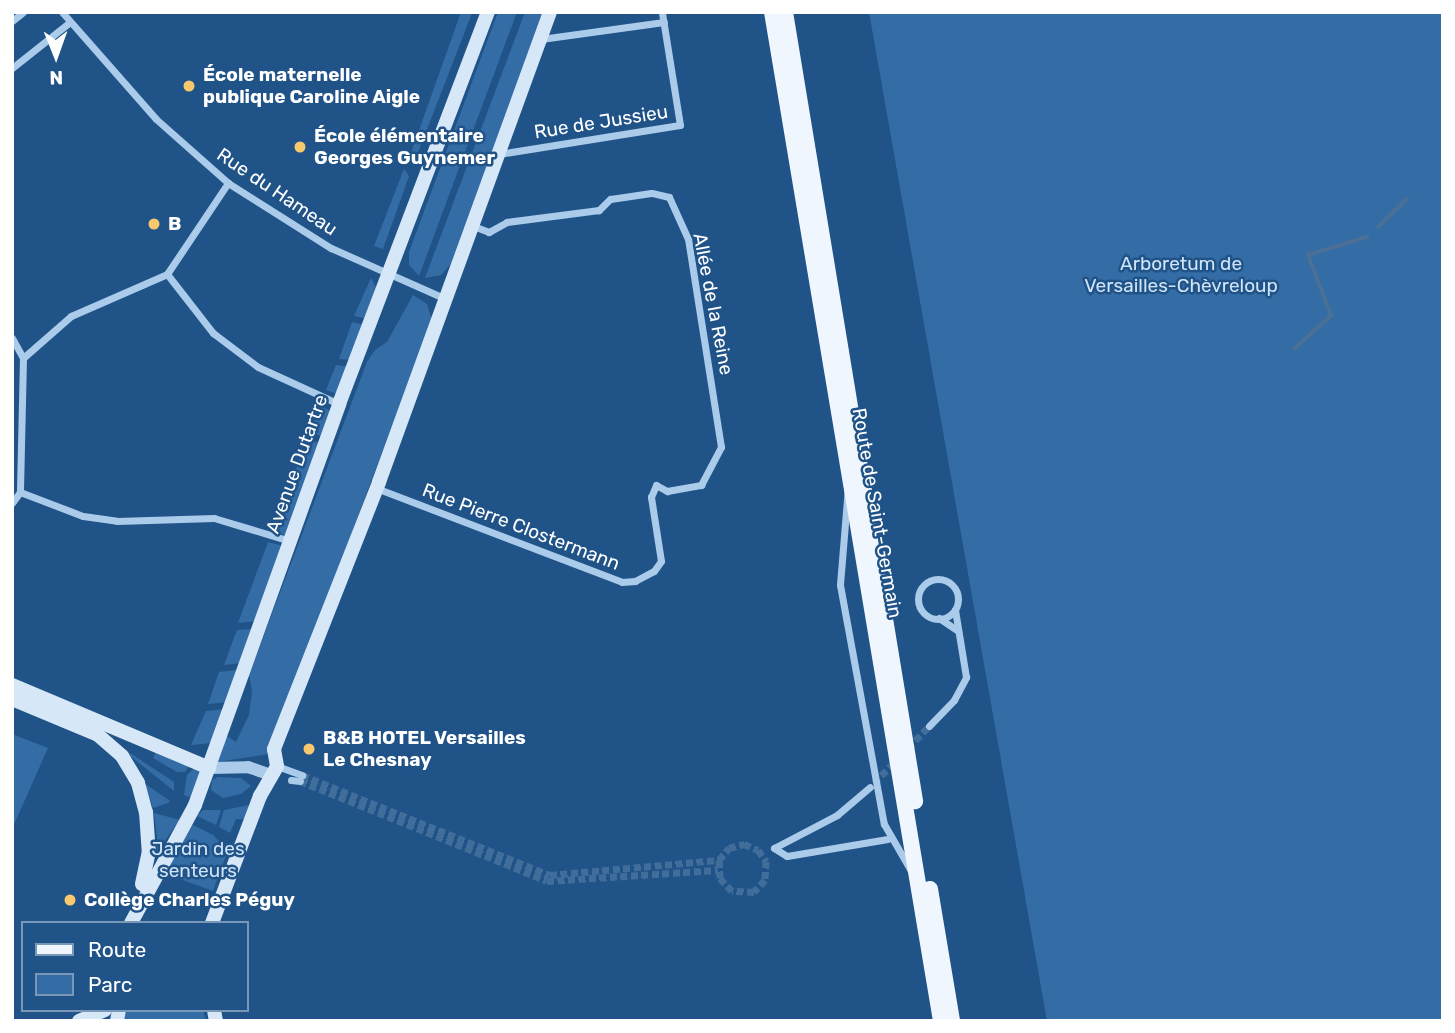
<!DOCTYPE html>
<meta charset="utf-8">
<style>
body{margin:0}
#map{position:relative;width:1455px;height:1033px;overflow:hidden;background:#205388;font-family:Rubik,sans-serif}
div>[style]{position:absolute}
.green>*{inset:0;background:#346da5}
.stream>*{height:3.5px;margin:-1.75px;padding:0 1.75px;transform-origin:1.75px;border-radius:1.75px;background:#4b6f95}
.minor-tunnel>*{height:7px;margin-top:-3.5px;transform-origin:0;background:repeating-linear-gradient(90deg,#416d9a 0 7px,transparent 0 10.5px)}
.minor>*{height:7px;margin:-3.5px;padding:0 3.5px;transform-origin:3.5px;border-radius:3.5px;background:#abcbea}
.minor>.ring{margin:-3.5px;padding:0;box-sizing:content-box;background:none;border:7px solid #abcbea;border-radius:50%}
.tertiary>*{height:12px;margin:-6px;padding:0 6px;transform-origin:6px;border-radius:6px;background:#abcbea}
.secondary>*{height:14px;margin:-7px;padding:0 7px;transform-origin:7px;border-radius:7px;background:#d6e7f8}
.primary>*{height:16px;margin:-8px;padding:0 8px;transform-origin:8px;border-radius:8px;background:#eff6fe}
.dots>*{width:19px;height:19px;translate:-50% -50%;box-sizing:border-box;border:4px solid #205388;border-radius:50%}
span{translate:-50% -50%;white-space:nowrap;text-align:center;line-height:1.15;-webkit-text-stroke:5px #205388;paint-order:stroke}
.poi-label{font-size:19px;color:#fff;font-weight:700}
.left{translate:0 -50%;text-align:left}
.street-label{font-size:19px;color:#fff}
.park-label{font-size:19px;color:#d0e4f8}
.frame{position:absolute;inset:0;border:14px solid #fff;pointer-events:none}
.legend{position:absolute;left:21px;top:921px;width:228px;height:91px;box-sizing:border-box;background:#205388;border:2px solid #7998b8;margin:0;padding:9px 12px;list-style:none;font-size:21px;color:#fff}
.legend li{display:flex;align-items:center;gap:14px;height:35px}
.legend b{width:35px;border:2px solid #7998b8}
.north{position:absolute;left:21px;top:21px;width:70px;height:70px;-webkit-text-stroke:5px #205388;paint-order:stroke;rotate:179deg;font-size:19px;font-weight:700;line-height:28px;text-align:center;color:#fff}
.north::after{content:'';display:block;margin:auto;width:24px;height:32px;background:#fff;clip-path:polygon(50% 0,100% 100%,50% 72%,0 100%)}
</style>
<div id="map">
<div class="green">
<div style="clip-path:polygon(461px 12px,472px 13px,414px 163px,407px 164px)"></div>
<div style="clip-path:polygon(498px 12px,517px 12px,419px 276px,409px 265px,409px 252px)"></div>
<div style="clip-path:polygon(525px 12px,544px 12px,450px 265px,441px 275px,425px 278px)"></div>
<div style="clip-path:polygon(869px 12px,1443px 12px,1443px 1021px,1047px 1021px)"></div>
<div style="clip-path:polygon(404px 169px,409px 176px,383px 249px,374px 246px)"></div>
<div style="clip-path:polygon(371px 278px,378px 292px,368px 319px,354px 316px)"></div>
<div style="clip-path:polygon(413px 295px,427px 304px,432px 320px,268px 754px,217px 762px,224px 734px,236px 742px,249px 715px,252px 691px,249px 675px,367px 362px,375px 350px,387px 342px)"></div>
<div style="clip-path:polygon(352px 322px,366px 325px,353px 360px,339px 359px)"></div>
<div style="clip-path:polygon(336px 365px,350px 367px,340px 395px,326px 390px)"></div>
<div style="clip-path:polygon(319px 405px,333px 412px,323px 436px,310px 434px)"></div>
<div style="clip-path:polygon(306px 440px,321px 443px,286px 536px,274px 531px)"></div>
<div style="clip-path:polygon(268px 542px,283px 546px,257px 621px,238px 623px)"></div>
<div style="clip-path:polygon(253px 629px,242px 663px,224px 665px,237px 630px)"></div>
<div style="clip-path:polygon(236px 670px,240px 674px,228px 702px,208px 704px,219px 672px)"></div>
<div style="clip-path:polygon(225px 709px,212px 743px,191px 745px,206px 711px)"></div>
<div style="clip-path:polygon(12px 734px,48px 748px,12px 829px)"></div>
<div style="clip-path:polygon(156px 752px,189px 766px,185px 772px,177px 772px,153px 758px)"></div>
<div style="clip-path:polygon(130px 753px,174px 782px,174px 791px,129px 755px)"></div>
<div style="clip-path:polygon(195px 767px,201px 770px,192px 798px,184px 795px,187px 775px)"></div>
<div style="clip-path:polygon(218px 777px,241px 778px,251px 786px,241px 794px,223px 798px,211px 790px,212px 780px)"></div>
<div style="clip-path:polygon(144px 783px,170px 801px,168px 803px,153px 808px)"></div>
<div style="clip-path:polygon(249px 805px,245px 819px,236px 819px,230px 833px,219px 827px,224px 810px)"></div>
<div style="clip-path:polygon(203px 810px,221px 810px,216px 825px,197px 816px)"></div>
<div style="clip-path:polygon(154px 813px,180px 820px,157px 851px,157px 837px)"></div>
<div style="clip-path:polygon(191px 824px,213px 835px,228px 850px,213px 891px,166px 874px)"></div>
<div style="clip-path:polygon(126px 1010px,203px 1010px,206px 1021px,124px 1021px)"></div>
</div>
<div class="stream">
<div style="left:1378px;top:227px;width:40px;rotate:-44deg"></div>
<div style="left:1294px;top:349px;width:50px;rotate:-41.7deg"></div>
<div style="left:1331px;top:316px;width:65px;rotate:-110.7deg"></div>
<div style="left:1308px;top:255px;width:62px;rotate:-17deg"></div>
</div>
<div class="minor-tunnel">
<div style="left:908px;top:748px;width:30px;rotate:-46deg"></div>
<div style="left:302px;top:775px;width:267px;rotate:22deg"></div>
<div style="left:550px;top:875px;width:170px;rotate:-5.1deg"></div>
<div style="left:719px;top:860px;width:16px;rotate:-50deg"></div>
<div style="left:729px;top:848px;width:16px;rotate:-15deg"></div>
<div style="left:744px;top:844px;width:15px;rotate:23deg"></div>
<div style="left:758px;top:850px;width:14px;rotate:54deg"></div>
<div style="left:766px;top:861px;width:19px;rotate:93deg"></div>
<div style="left:765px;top:880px;width:16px;rotate:133deg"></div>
<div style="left:754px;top:892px;width:22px;rotate:-177deg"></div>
<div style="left:732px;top:891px;width:18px;rotate:-133deg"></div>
<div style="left:720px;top:878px;width:18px;rotate:-93deg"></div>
<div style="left:300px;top:781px;width:266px;rotate:22deg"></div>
<div style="left:547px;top:881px;width:171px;rotate:-3.7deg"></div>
<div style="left:874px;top:783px;width:33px;rotate:-46deg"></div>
</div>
<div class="minor">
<div style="left:62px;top:12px;width:142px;rotate:48.7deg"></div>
<div style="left:156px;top:119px;width:96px;rotate:41.6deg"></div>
<div style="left:228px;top:183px;width:122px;rotate:32.3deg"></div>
<div style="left:331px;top:248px;width:124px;rotate:23.9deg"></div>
<div style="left:12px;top:21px;width:14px;rotate:-39deg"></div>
<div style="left:541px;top:39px;width:124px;rotate:-7.9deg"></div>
<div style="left:12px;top:68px;width:74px;rotate:-38.4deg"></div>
<div style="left:499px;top:154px;width:183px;rotate:-9.1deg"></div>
<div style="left:680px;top:125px;width:114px;rotate:-99.1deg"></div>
<div style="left:167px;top:274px;width:75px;rotate:52.1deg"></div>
<div style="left:213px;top:333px;width:56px;rotate:37.1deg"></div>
<div style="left:258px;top:367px;width:89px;rotate:24.6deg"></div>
<div style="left:12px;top:338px;width:23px;rotate:61deg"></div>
<div style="left:23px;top:358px;width:134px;rotate:91.3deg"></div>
<div style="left:23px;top:358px;width:64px;rotate:-41.2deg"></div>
<div style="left:71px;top:316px;width:105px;rotate:-23.6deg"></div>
<div style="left:167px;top:274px;width:110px;rotate:-56.2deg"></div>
<div style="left:848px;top:487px;width:98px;rotate:94.7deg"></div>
<div style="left:840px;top:585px;width:243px;rotate:79.6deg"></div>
<div style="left:884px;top:824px;width:60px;rotate:60deg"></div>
<div style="left:376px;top:488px;width:263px;rotate:20.9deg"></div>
<div style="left:622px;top:582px;width:13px;rotate:-4deg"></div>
<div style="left:635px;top:581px;width:21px;rotate:-28deg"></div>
<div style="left:654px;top:571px;width:12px;rotate:-55deg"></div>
<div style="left:661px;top:561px;width:65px;rotate:-98.9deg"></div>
<div style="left:651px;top:497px;width:13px;rotate:-67deg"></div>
<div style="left:656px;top:485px;width:13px;rotate:29deg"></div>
<div style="left:667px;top:491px;width:35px;rotate:-10deg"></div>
<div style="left:701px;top:485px;width:43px;rotate:-62.2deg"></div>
<div style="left:721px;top:447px;width:211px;rotate:-99deg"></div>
<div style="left:688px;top:239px;width:46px;rotate:-114.3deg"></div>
<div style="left:669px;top:197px;width:18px;rotate:-167deg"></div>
<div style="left:651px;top:193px;width:41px;rotate:171.7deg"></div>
<div style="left:610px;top:199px;width:16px;rotate:135deg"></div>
<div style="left:599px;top:210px;width:93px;rotate:172.6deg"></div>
<div style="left:507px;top:222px;width:21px;rotate:151deg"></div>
<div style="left:489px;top:232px;width:17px;rotate:-159deg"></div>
<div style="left:20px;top:492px;width:67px;rotate:20.9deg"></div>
<div style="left:83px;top:516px;width:34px;rotate:8deg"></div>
<div style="left:117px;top:521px;width:97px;rotate:-1.8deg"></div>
<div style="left:214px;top:518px;width:79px;rotate:16.8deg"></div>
<div style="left:12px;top:503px;width:14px;rotate:-54deg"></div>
<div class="ring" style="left:918px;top:579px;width:33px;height:33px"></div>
<div style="left:939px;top:618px;width:22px;rotate:34deg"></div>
<div style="left:929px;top:726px;width:36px;rotate:-46deg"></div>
<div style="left:954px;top:700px;width:26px;rotate:-62deg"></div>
<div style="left:966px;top:677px;width:68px;rotate:-99.3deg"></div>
<div style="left:277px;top:766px;width:27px;rotate:20deg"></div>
<div style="left:291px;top:780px;width:9px;rotate:6deg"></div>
<div style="left:774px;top:848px;width:15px;rotate:32deg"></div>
<div style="left:787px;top:856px;width:102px;rotate:-9.6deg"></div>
<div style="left:774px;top:848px;width:71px;rotate:-27.6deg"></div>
<div style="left:837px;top:815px;width:43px;rotate:-40.3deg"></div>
</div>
<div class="tertiary">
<div style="left:209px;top:768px;width:39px;rotate:-1deg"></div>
<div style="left:248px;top:767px;width:24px;rotate:19deg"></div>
</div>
<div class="secondary">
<div style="left:12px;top:685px;width:214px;rotate:22.8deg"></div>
<div style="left:12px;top:699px;width:93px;rotate:22.7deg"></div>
<div style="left:98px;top:735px;width:32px;rotate:41deg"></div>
<div style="left:122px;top:756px;width:31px;rotate:59deg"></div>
<div style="left:138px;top:783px;width:30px;rotate:75deg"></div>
<div style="left:146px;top:812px;width:39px;rotate:86deg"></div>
<div style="left:149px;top:851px;width:34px;rotate:102deg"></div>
<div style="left:131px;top:923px;width:134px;rotate:-61.5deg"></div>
<div style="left:195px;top:805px;width:426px;rotate:-70.2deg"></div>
<div style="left:339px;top:404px;width:419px;rotate:-69.2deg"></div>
<div style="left:212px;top:923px;width:136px;rotate:-69.3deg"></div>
<div style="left:260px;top:796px;width:34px;rotate:-60deg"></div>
<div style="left:277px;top:766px;width:17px;rotate:-100deg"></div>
<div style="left:274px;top:749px;width:287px;rotate:-68.5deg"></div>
<div style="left:379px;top:482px;width:500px;rotate:-70.01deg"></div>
<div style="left:214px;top:1010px;width:11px;rotate:80deg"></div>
<div style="left:79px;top:1021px;width:28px;rotate:-23deg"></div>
<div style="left:117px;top:1021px;width:11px;rotate:-80deg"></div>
</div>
<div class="primary">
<div style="left:772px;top:12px;width:1023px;rotate:80.49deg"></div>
<div style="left:785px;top:12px;width:800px;rotate:80.64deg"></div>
<div style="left:930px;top:889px;width:134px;rotate:80.5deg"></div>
</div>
<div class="dots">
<div style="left:189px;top:86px;background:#f7c86c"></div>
<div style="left:300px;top:147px;background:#f7c86c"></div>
<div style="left:154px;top:224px;background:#f7c86c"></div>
<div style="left:309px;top:749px;background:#f7c86c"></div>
<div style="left:70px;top:900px;background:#f7c86c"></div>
</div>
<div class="poi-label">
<span class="left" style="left:203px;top:86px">École maternelle<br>publique Caroline Aigle</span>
<span class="left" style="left:314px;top:147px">École élémentaire<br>Georges Guynemer</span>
<span class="left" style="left:168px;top:224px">B</span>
<span class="left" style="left:323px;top:749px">B&amp;B HOTEL Versailles<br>Le Chesnay</span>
<span class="left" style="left:84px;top:900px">Collège Charles Péguy</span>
</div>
<div class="street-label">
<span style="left:601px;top:122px;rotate:-9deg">Rue de Jussieu</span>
<span style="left:277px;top:192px;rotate:34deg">Rue du Hameau</span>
<span style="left:713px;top:304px;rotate:79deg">Allée de la Reine</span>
<span style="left:297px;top:464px;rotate:-70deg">Avenue Dutartre</span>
<span style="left:877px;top:513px;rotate:80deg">Route de Saint-Germain</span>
<span style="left:521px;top:527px;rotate:21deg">Rue Pierre Clostermann</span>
</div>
<div class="park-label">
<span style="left:1181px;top:275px">Arboretum de<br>Versailles-Chèvreloup</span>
<span style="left:198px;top:860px">Jardin des<br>senteurs</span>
</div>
<div class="frame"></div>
<ul class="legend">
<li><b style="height:9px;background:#eff6fe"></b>Route</li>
<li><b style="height:19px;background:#346da5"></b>Parc</li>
</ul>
<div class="north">N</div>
</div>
